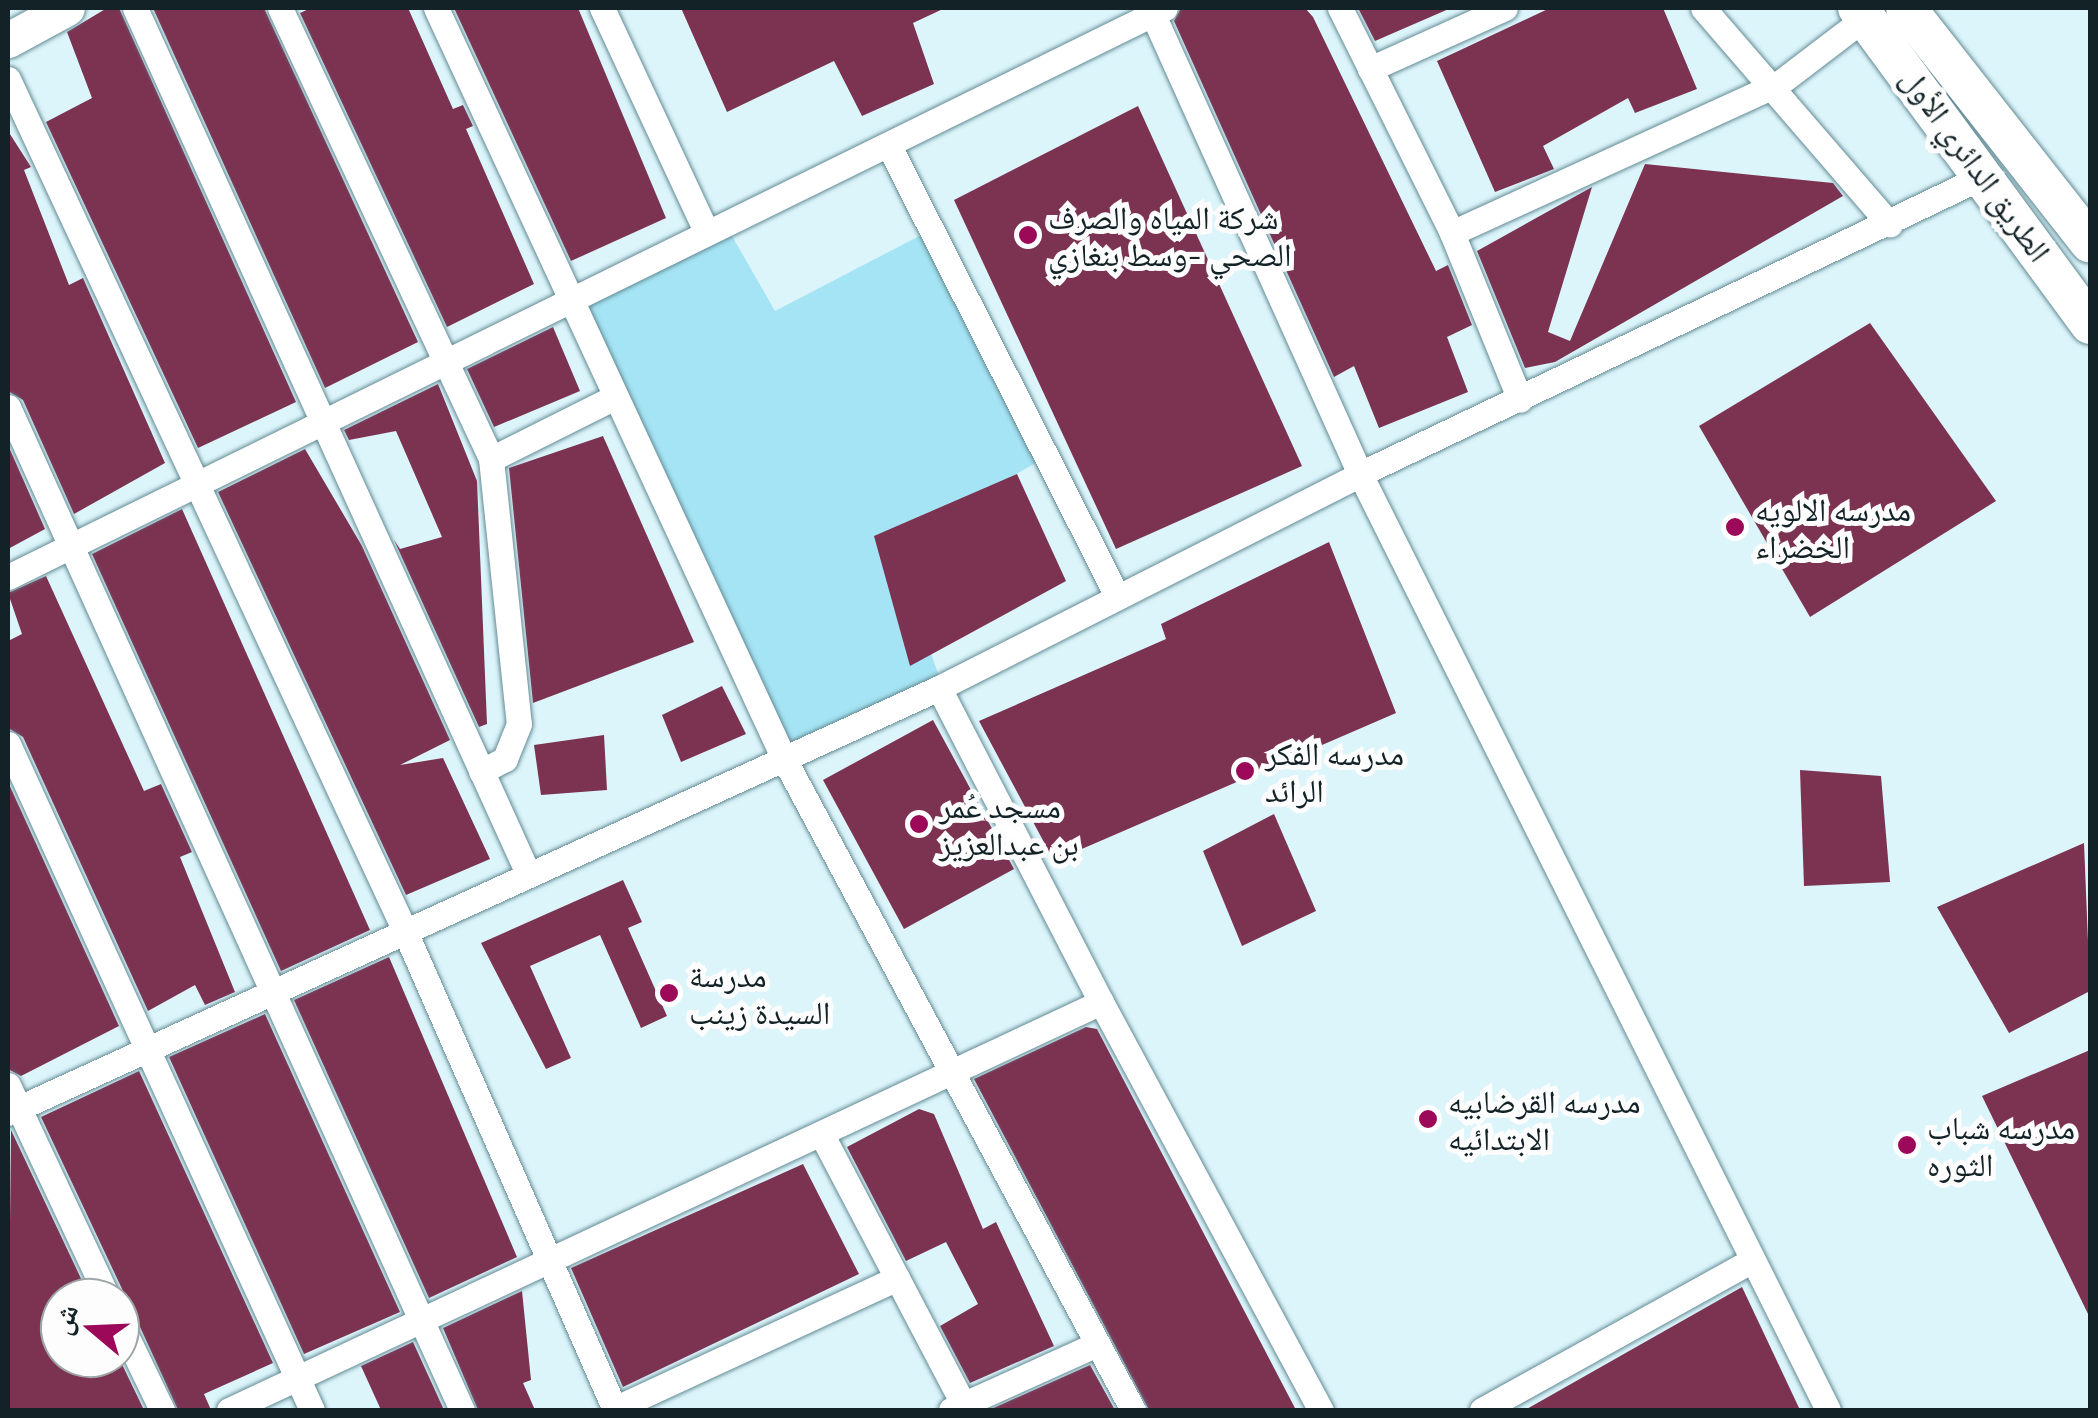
<!DOCTYPE html>
<meta charset="utf-8">
<style>
body{margin:0}
#map{position:relative;width:2098px;height:1418px;overflow:hidden;background:#dcf5fb;font-family:"Exo 2","Noto Naskh Arabic",sans-serif}
div>[style]{position:absolute}
.green>*{inset:0;background:#a5e4f4}
.building>*{inset:0;background:#7c3251}
.roads{filter:drop-shadow(0 0 2px #638a94) drop-shadow(0 0 2px #638a94)}
.minor>*{height:25px;margin:-12.5px;padding:0 12.5px;transform-origin:12.5px;border-radius:12.5px;background:#fff}
.secondary>*{height:35px;margin:-17.5px;padding:0 17.5px;transform-origin:17.5px;border-radius:17.5px;background:#fff}
.primary>*{height:40px;margin:-20px;padding:0 20px;transform-origin:20px;border-radius:20px;background:#fff}
.dots>*{width:28px;height:28px;translate:-50% -50%;box-sizing:border-box;border:5px solid #fdfdfd;border-radius:50%}
span{translate:-50% -50%;white-space:nowrap;text-align:center;line-height:1.15;-webkit-text-stroke:10px #fdfdfd;paint-order:stroke}
.street-label{font-size:32px;color:#122226}
.poi-label{font-size:32px;color:#122226}
.left{translate:0 -50%;text-align:left}
.frame{position:absolute;inset:0;border:10px solid #122226;pointer-events:none}
.north{position:absolute;left:40px;top:1278px;width:100px;height:100px;box-sizing:border-box;background:#fdfdfd;border:2px solid #9fa5a7;border-radius:50%;rotate:289deg;font-size:28px;font-weight:700;line-height:40px;text-align:center;color:#122226}
.north::after{content:'';display:block;margin:auto;width:35px;height:45px;background:#9b0958;clip-path:polygon(50% 0,100% 100%,50% 72%,0 100%)}
</style>
<div id="map">
<div class="green">
<div style="clip-path:polygon(724px 222px,775px 311px,927px 232px,1044px 458px,893px 546px,941px 682px,783px 757px,570px 299px)"></div>
</div>
<div class="building">
<div style="clip-path:polygon(107px 8px,119px 8px,296px 402px,198px 448px,46px 122px,92px 98px,67px 32px)"></div>
<div style="clip-path:polygon(153px 8px,264px 8px,418px 342px,325px 388px)"></div>
<div style="clip-path:polygon(311px 8px,408px 8px,453px 109px,463px 105px,473px 126px,466px 129px,534px 284px,447px 327px,300px 13px)"></div>
<div style="clip-path:polygon(454px 8px,578px 8px,666px 218px,571px 261px)"></div>
<div style="clip-path:polygon(681px 8px,945px 8px,913px 23px,934px 84px,862px 116px,834px 61px,727px 112px)"></div>
<div style="clip-path:polygon(1181px 8px,1305px 8px,1313px 17px,1436px 271px,1448px 265px,1472px 325px,1447px 337px,1468px 392px,1379px 428px,1354px 366px,1334px 377px,1174px 21px)"></div>
<div style="clip-path:polygon(1358px 8px,1451px 8px,1375px 41px)"></div>
<div style="clip-path:polygon(1550px 8px,1663px 8px,1697px 89px,1635px 113px,1628px 98px,1543px 146px,1554px 169px,1495px 192px,1437px 61px)"></div>
<div style="clip-path:polygon(1138px 106px,1302px 466px,1116px 549px,954px 200px)"></div>
<div style="clip-path:polygon(8px 131px,31px 167px,24px 170px,69px 285px,83px 278px,165px 463px,74px 514px,23px 400px,8px 391px)"></div>
<div style="clip-path:polygon(1645px 164px,1833px 183px,1843px 196px,1555px 362px,1525px 368px,1477px 251px,1592px 187px,1548px 332px,1570px 341px)"></div>
<div style="clip-path:polygon(1870px 323px,1996px 501px,1810px 617px,1699px 426px)"></div>
<div style="clip-path:polygon(553px 327px,580px 391px,494px 427px,467px 369px)"></div>
<div style="clip-path:polygon(438px 384px,477px 481px,487px 724px,479px 727px,394px 540px,400px 549px,442px 537px,396px 431px,349px 440px,344px 430px)"></div>
<div style="clip-path:polygon(603px 436px,694px 642px,533px 703px,509px 468px)"></div>
<div style="clip-path:polygon(8px 445px,45px 529px,8px 549px)"></div>
<div style="clip-path:polygon(305px 449px,362px 546px,450px 740px,400px 765px,443px 758px,490px 859px,406px 895px,218px 492px)"></div>
<div style="clip-path:polygon(1017px 474px,1066px 581px,910px 666px,874px 536px)"></div>
<div style="clip-path:polygon(182px 509px,370px 930px,281px 971px,92px 554px)"></div>
<div style="clip-path:polygon(1329px 542px,1396px 713px,1054px 861px,979px 721px,1166px 639px,1161px 624px)"></div>
<div style="clip-path:polygon(46px 576px,144px 791px,161px 784px,192px 852px,180px 857px,235px 992px,205px 1005px,195px 985px,148px 1011px,23px 737px,8px 728px,8px 641px,22px 634px,8px 593px)"></div>
<div style="clip-path:polygon(722px 686px,746px 734px,681px 762px,662px 715px)"></div>
<div style="clip-path:polygon(933px 720px,1014px 869px,904px 929px,823px 780px)"></div>
<div style="clip-path:polygon(604px 735px,607px 790px,541px 795px,534px 745px)"></div>
<div style="clip-path:polygon(1800px 770px,1881px 776px,1890px 882px,1804px 886px)"></div>
<div style="clip-path:polygon(8px 782px,119px 1026px,21px 1076px,8px 1069px)"></div>
<div style="clip-path:polygon(1274px 814px,1316px 911px,1242px 946px,1203px 851px)"></div>
<div style="clip-path:polygon(2084px 843px,2090px 991px,2009px 1033px,1937px 907px)"></div>
<div style="clip-path:polygon(623px 880px,642px 922px,628px 928px,667px 1016px,641px 1028px,600px 935px,530px 966px,571px 1058px,546px 1069px,481px 943px)"></div>
<div style="clip-path:polygon(389px 957px,517px 1257px,429px 1298px,294px 1000px)"></div>
<div style="clip-path:polygon(265px 1014px,400px 1312px,304px 1354px,169px 1057px)"></div>
<div style="clip-path:polygon(1086px 1027px,1097px 1029px,1296px 1410px,1149px 1410px,974px 1079px)"></div>
<div style="clip-path:polygon(2090px 1050px,2090px 1318px,1982px 1096px)"></div>
<div style="clip-path:polygon(139px 1071px,273px 1363px,204px 1394px,211px 1410px,178px 1410px,135px 1316px,121px 1307px,123px 1291px,41px 1117px)"></div>
<div style="clip-path:polygon(919px 1109px,934px 1114px,983px 1229px,996px 1222px,1054px 1346px,970px 1383px,940px 1326px,978px 1304px,946px 1242px,906px 1261px,847px 1147px)"></div>
<div style="clip-path:polygon(11px 1130px,85px 1287px,60px 1298px,60px 1358px,119px 1358px,144px 1410px,8px 1410px)"></div>
<div style="clip-path:polygon(803px 1164px,859px 1274px,623px 1387px,571px 1268px)"></div>
<div style="clip-path:polygon(1742px 1287px,1800px 1410px,1525px 1410px)"></div>
<div style="clip-path:polygon(522px 1291px,531px 1380px,523px 1383px,535px 1410px,478px 1410px,443px 1328px)"></div>
<div style="clip-path:polygon(413px 1342px,444px 1410px,381px 1410px,361px 1366px)"></div>
<div style="clip-path:polygon(1090px 1365px,1115px 1410px,989px 1410px)"></div>
</div>
<div class="roads">
<div class="minor">
<div style="left:135px;top:8px;width:946px;rotate:65.58deg"></div>
<div style="left:280px;top:8px;width:498px;rotate:64.9deg"></div>
<div style="left:491px;top:459px;width:266px;rotate:84deg"></div>
<div style="left:519px;top:724px;width:38px;rotate:112deg"></div>
<div style="left:505px;top:759px;width:27px;rotate:152deg"></div>
<div style="left:436px;top:8px;width:825px;rotate:65.14deg"></div>
<div style="left:783px;top:757px;width:741px;rotate:61.81deg"></div>
<div style="left:602px;top:8px;width:244px;rotate:65deg"></div>
<div style="left:1150px;top:8px;width:511px;rotate:65.74deg"></div>
<div style="left:1360px;top:474px;width:1046px;rotate:63.43deg"></div>
<div style="left:1340px;top:8px;width:251px;rotate:63.5deg"></div>
<div style="left:1452px;top:233px;width:180px;rotate:67.8deg"></div>
<div style="left:1703px;top:8px;width:286px;rotate:49.2deg"></div>
<div style="left:1370px;top:69px;width:148px;rotate:-24.3deg"></div>
<div style="left:8px;top:79px;width:938px;rotate:65.02deg"></div>
<div style="left:404px;top:929px;width:525px;rotate:66.31deg"></div>
<div style="left:889px;top:146px;width:504px;rotate:63.13deg"></div>
<div style="left:1452px;top:233px;width:358px;rotate:-24.6deg"></div>
<div style="left:1778px;top:84px;width:111px;rotate:-37.3deg"></div>
<div style="left:8px;top:407px;width:1101px;rotate:65.65deg"></div>
<div style="left:491px;top:459px;width:134px;rotate:-26.6deg"></div>
<div style="left:8px;top:577px;width:1289px;rotate:-26.19deg"></div>
<div style="left:8px;top:744px;width:732px;rotate:65.47deg"></div>
<div style="left:1101px;top:1002px;width:464px;rotate:61.7deg"></div>
<div style="left:8px;top:1085px;width:235px;rotate:64.9deg"></div>
<div style="left:8px;top:1113px;width:1023px;rotate:-24.54deg"></div>
<div style="left:939px;top:688px;width:472px;rotate:-26.9deg"></div>
<div style="left:1360px;top:474px;width:696px;rotate:-25.53deg"></div>
<div style="left:824px;top:1139px;width:306px;rotate:62.3deg"></div>
<div style="left:120px;top:1323px;width:97px;rotate:64.2deg"></div>
<div style="left:614px;top:1409px;width:312px;rotate:-24.8deg"></div>
<div style="left:229px;top:1410px;width:963px;rotate:-25.07deg"></div>
<div style="left:1101px;top:1002px;width:353px;rotate:-117.3deg"></div>
<div style="left:951px;top:1410px;width:160px;rotate:-24.3deg"></div>
<div style="left:1482px;top:1410px;width:305px;rotate:-29deg"></div>
</div>
<div class="secondary">
<div style="left:8px;top:40px;width:67px;rotate:-28.5deg"></div>
</div>
<div class="primary">
<div style="left:1858px;top:8px;width:392px;rotate:53.7deg"></div>
<div style="left:1906px;top:8px;width:298px;rotate:51.9deg"></div>
</div>
</div>
<div class="dots">
<div style="left:1028px;top:235px;background:#9b0958"></div>
<div style="left:1735px;top:527px;background:#9b0958"></div>
<div style="left:1245px;top:771px;background:#9b0958"></div>
<div style="left:919px;top:824px;background:#9b0958"></div>
<div style="left:669px;top:993px;background:#9b0958"></div>
<div style="left:1428px;top:1119px;background:#9b0958"></div>
<div style="left:1907px;top:1145px;background:#9b0958"></div>
</div>
<div class="street-label">
<span style="left:1977px;top:164px;rotate:54deg">الطريق الدائري الأول</span>
</div>
<div class="poi-label">
<span class="left" style="left:1048px;top:235px">شركة المياه والصرف<br>الصحي -وسط بنغازي</span>
<span class="left" style="left:1755px;top:527px">مدرسه الالويه<br>الخضراء</span>
<span class="left" style="left:1265px;top:771px">مدرسه الفكر<br>الرائد</span>
<span class="left" style="left:939px;top:824px">مسجد عُمر<br>بن عبدالعزيز</span>
<span class="left" style="left:689px;top:993px">مدرسة<br>السيدة زينب</span>
<span class="left" style="left:1448px;top:1119px">مدرسه القرضابيه<br>الابتدائيه</span>
<span class="left" style="left:1927px;top:1145px">مدرسه شباب<br>الثوره</span>
</div>
<div class="frame"></div>
<div class="north">ش</div>
</div>
